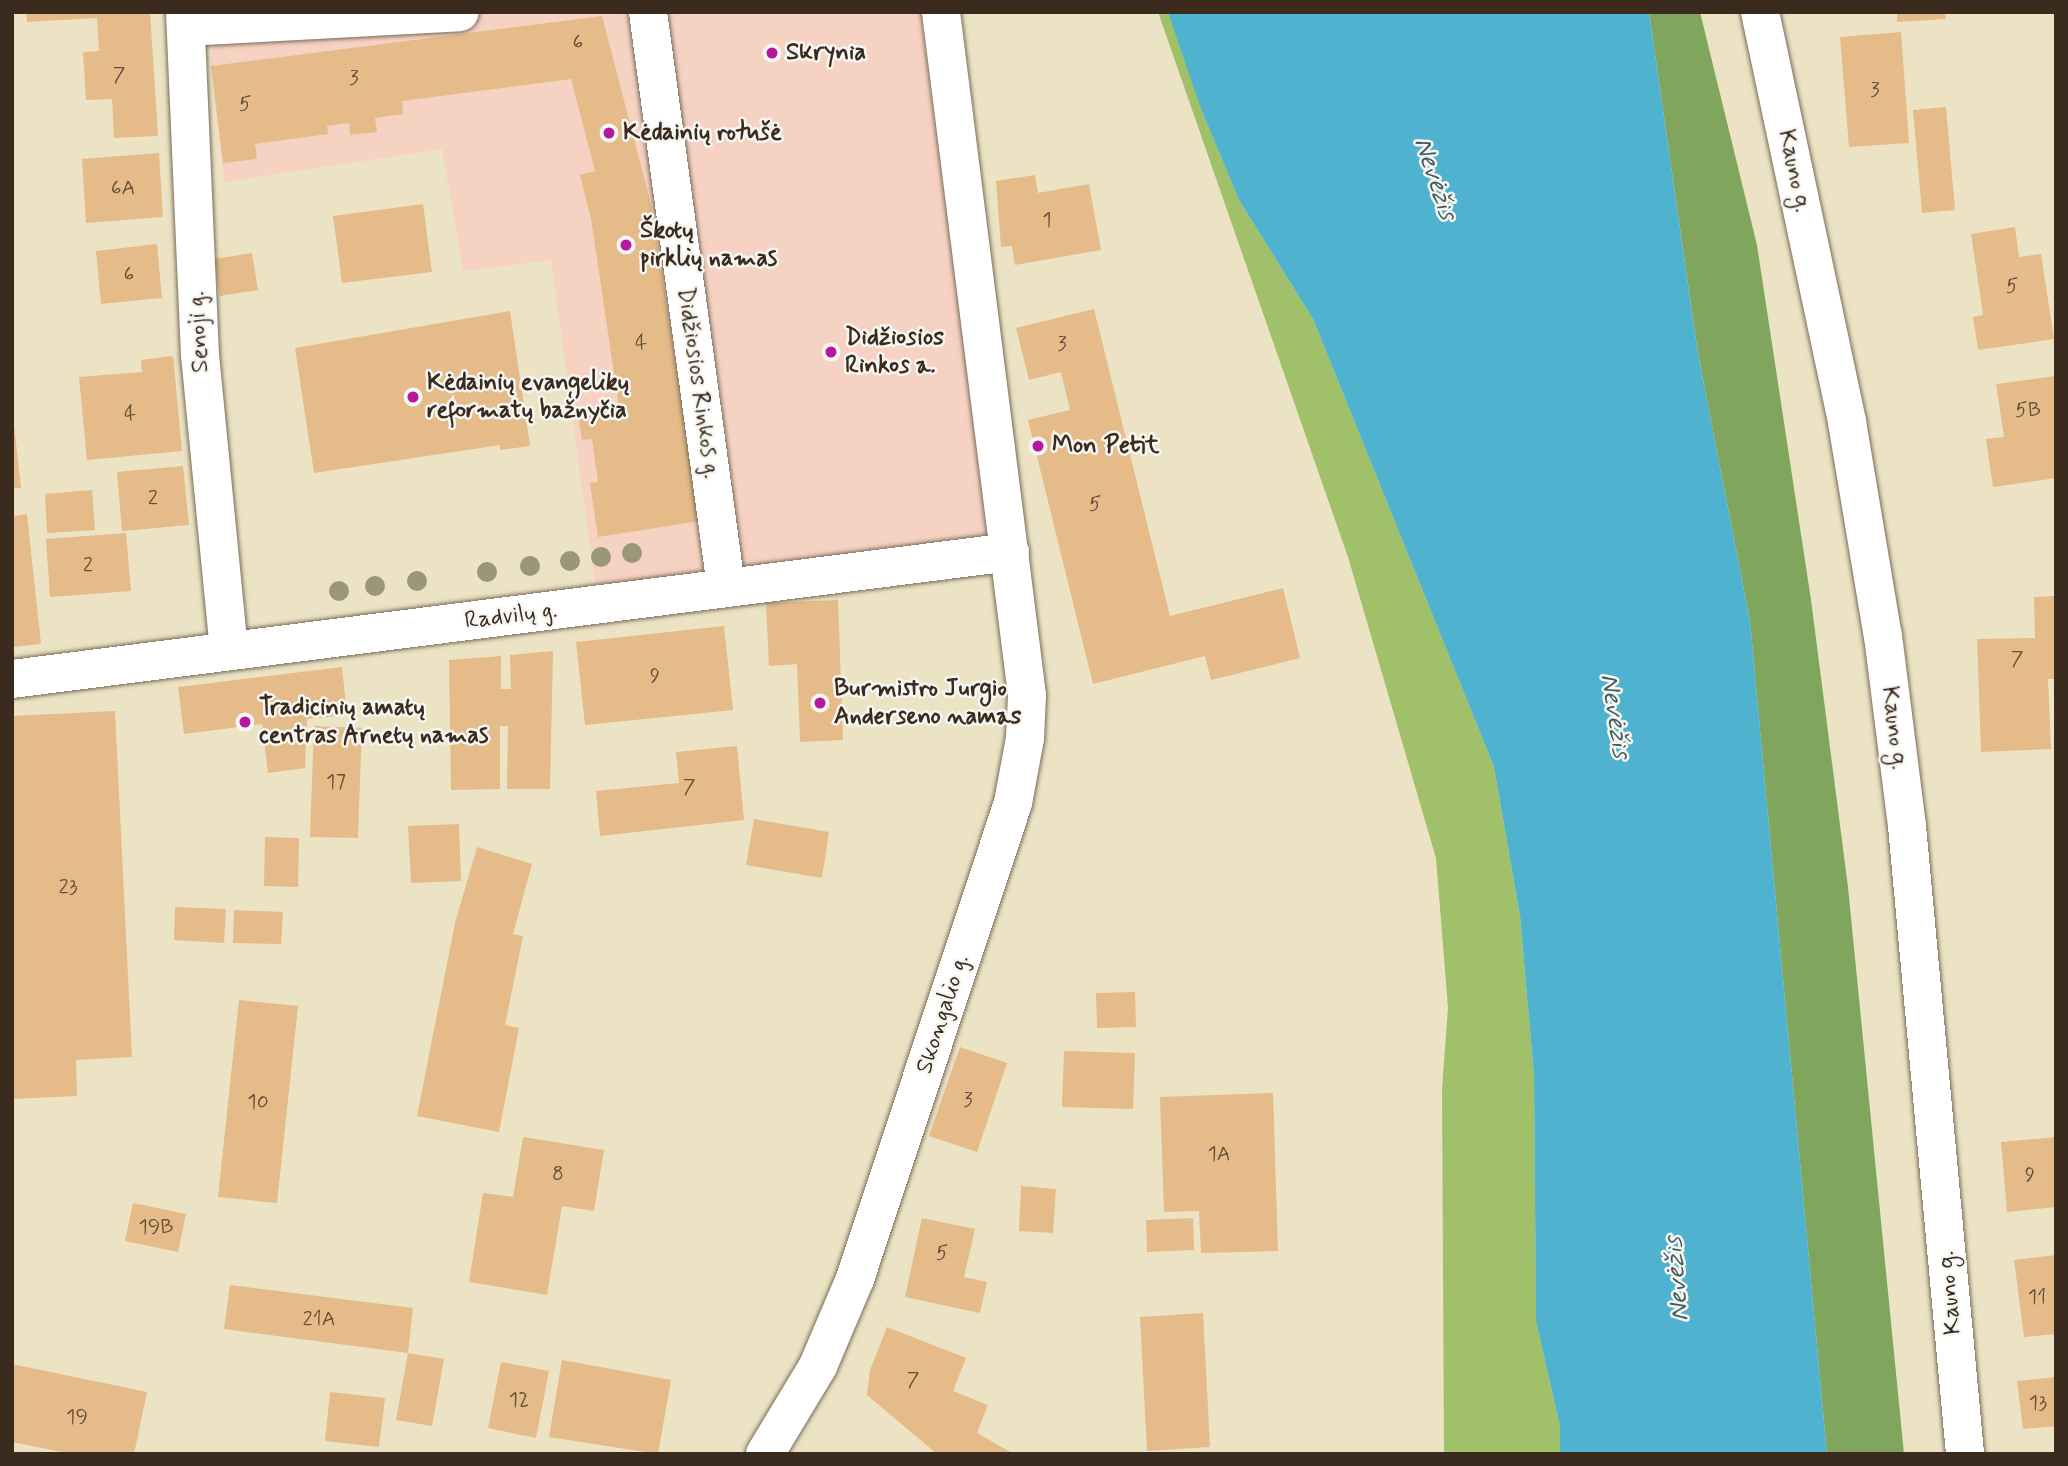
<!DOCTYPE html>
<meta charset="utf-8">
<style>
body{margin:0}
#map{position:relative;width:2068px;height:1466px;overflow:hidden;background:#ece3c5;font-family:Mynerve,sans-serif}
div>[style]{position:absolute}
.built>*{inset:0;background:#f6d2c3}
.green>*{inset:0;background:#a0c069}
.forest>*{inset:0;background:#80a65d}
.water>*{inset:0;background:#4fb2ce}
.building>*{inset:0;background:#e4bb89}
.roads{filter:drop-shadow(0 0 2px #796b58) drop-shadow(0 0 2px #796b58)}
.minor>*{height:38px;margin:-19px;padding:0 19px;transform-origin:19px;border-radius:19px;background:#fff}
.secondary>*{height:38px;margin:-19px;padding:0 19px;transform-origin:19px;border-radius:19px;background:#fff}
.trees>*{width:20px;height:20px;margin:-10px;border-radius:50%;background:#9b9675}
.dots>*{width:19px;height:19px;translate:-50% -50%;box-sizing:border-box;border:4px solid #f6f6f2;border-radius:50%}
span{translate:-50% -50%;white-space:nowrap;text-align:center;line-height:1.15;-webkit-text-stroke:5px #f6f6f2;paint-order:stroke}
.number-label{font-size:21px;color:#654e39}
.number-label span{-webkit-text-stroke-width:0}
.poi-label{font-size:24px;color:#3b2a1e;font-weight:700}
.left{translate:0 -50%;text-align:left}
.street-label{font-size:24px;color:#3b2a1e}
.water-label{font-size:26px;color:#425a5c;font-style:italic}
.frame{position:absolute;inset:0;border:14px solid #3b2a1e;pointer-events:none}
</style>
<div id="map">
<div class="built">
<div style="clip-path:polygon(214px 12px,941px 12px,1010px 552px,598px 606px,551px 260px,463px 271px,442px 149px,224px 182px,211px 66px)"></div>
</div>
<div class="green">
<div style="clip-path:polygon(1158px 12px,1168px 12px,1177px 31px,1201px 109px,1239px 200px,1313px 319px,1494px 767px,1520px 916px,1534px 1076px,1536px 1321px,1560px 1427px,1560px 1454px,1444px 1454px,1442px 1089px,1448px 1008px,1436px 858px,1348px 557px)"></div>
</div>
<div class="forest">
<div style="clip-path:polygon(1649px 12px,1700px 12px,1757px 245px,1811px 600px,1848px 887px,1904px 1454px,1827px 1454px,1750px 621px,1698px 354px)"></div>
</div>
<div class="water">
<div style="clip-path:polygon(1168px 12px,1649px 12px,1698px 354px,1750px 621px,1827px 1454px,1560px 1454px,1560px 1427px,1536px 1321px,1534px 1076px,1520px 916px,1494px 767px,1313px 319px,1239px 200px,1201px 109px)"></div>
</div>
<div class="building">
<div style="clip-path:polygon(26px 12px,150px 12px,158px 136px,114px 138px,112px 99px,86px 100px,83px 52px,99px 51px,97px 18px,27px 22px)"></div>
<div style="clip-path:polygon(1897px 12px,1945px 12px,1946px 19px,1897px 22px)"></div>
<div style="clip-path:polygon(602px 16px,651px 204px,700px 521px,598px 537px,590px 483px,598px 482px,592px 439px,582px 440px,578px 414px,619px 407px,591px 219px,580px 175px,595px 171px,571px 79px,402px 101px,403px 114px,375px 118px,377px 132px,350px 135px,349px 123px,327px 126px,328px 134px,255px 144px,257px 159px,223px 163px,211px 66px)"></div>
<div style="clip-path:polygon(1901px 32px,1909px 143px,1849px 147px,1840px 37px)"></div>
<div style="clip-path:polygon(1946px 107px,1955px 210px,1922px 213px,1913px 110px)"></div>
<div style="clip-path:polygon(159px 153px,163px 217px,86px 223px,82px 159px)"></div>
<div style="clip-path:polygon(1035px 175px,1038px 193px,1089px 184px,1101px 250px,1015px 265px,1012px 246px,1001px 247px,996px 181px)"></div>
<div style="clip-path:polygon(423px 204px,432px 272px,342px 283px,333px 216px)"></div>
<div style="clip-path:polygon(2015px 227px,2019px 257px,2041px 254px,2054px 339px,1978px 350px,1973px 317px,1983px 315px,1971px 234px)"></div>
<div style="clip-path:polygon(157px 244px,162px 298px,101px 304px,96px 251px)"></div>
<div style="clip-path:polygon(252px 253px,258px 290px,220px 296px,214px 259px)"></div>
<div style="clip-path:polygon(1094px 309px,1170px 616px,1283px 588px,1300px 658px,1211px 680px,1205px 656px,1093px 684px,1028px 420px,1070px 410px,1061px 372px,1029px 380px,1016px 328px)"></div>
<div style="clip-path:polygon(510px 311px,530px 446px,500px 450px,500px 445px,314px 473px,295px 348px)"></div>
<div style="clip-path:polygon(173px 356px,182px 451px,87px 460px,79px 377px,142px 372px,141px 360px)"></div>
<div style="clip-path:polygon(2056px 376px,2056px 478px,1993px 487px,1986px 439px,2004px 437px,1996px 384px)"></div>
<div style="clip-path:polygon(12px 406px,21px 488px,12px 488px)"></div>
<div style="clip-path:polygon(183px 466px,189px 525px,122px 531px,117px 472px)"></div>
<div style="clip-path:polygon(92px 490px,95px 530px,47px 533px,45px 494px)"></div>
<div style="clip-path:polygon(27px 514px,41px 644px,12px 647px,12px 516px)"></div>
<div style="clip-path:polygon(126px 533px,131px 591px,50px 597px,46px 539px)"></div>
<div style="clip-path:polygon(2056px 596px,2056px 679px,2048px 679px,2051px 749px,1981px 752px,1977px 639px,2035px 638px,2034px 597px)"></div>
<div style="clip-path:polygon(838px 600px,843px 740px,800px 742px,797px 664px,769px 666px,766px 603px)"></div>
<div style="clip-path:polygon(724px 626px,733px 710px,585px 725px,576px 642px)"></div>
<div style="clip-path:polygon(553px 651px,550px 789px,507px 789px,508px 726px,500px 726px,500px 789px,451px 790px,449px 660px,501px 656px,501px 689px,511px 689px,510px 655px)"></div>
<div style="clip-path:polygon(342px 667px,347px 715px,307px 719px,305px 768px,268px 773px,262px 724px,184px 734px,178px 687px)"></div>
<div style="clip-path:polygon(115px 711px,132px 1057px,76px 1060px,77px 1096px,12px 1099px,12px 716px)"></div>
<div style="clip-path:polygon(314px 726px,362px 728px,358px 838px,310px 837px)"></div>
<div style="clip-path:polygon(737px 746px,744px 820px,600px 836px,596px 791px,679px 783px,676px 752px)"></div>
<div style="clip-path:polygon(754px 819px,829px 832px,822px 878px,746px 865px)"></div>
<div style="clip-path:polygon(459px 824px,461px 881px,411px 883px,408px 826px)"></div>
<div style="clip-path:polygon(265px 837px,299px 838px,298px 887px,264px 886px)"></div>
<div style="clip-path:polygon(477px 847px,532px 864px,513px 934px,523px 936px,505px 1025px,519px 1028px,499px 1132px,417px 1116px,455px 923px)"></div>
<div style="clip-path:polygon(175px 907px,226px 909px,224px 943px,174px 940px)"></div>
<div style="clip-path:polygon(234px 910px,283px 912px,281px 944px,233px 943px)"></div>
<div style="clip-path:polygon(1135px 992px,1136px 1027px,1097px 1028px,1096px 993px)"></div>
<div style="clip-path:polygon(239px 1000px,298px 1006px,277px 1203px,218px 1197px)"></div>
<div style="clip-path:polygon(960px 1047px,1007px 1063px,977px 1152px,929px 1136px)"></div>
<div style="clip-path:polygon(1064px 1051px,1135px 1053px,1133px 1109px,1062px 1107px)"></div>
<div style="clip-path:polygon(1273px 1093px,1278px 1251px,1201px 1253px,1199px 1211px,1164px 1212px,1160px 1097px)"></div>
<div style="clip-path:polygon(523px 1137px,604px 1150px,594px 1211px,562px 1206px,547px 1295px,469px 1282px,483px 1193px,513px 1197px)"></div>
<div style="clip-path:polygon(2056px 1137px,2056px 1207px,2007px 1212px,2001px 1142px)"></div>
<div style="clip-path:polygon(1021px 1186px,1056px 1189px,1053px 1233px,1019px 1231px)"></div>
<div style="clip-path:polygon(133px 1203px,186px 1214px,178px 1252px,125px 1241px)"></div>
<div style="clip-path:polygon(922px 1218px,975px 1229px,964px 1277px,987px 1282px,980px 1313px,905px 1297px)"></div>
<div style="clip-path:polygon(1193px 1218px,1194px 1250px,1147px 1252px,1146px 1220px)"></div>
<div style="clip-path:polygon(2056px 1255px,2056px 1334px,2024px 1337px,2014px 1260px)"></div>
<div style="clip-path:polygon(230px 1285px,413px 1308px,408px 1353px,224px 1329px)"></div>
<div style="clip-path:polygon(1203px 1313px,1210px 1447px,1147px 1451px,1140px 1317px)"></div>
<div style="clip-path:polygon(887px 1327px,966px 1358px,953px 1391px,988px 1405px,977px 1433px,1014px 1454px,937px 1454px,867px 1395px,870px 1370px)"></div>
<div style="clip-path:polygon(408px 1353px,444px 1359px,432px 1426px,396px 1420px)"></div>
<div style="clip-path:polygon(562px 1360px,671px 1380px,658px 1454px,549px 1437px)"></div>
<div style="clip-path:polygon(501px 1362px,549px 1371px,536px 1438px,488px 1428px)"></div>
<div style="clip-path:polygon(12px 1364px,147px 1392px,134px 1454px,72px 1454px,12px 1442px)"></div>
<div style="clip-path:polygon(2056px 1377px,2056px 1426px,2023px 1429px,2017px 1381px)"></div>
<div style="clip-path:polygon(330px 1392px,385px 1398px,379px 1447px,325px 1441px)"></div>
</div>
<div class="roads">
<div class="minor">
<div style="left:185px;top:12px;width:343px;rotate:87.5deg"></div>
<div style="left:200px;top:355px;width:296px;rotate:84.4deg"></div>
<div style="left:648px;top:12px;width:580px;rotate:82.27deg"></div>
<div style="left:186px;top:27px;width:274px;rotate:-3.1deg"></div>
<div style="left:12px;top:679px;width:1006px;rotate:-7.25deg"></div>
<div style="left:765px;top:1454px;width:103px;rotate:-58.9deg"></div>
<div style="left:818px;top:1366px;width:95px;rotate:-67deg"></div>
<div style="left:855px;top:1279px;width:502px;rotate:-71.64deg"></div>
<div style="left:1013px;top:803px;width:66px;rotate:-79.5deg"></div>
<div style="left:1025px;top:738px;width:43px;rotate:-87.3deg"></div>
<div style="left:1027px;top:695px;width:688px;rotate:-97.18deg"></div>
</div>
<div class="secondary">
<div style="left:1760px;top:12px;width:419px;rotate:78deg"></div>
<div style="left:1847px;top:422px;width:217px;rotate:80.5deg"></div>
<div style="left:1883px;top:636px;width:192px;rotate:82.8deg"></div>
<div style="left:1907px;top:826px;width:631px;rotate:84.72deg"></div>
</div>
</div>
<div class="trees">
<div style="left:632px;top:553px"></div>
<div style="left:601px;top:557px"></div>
<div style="left:570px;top:561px"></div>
<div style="left:530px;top:566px"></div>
<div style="left:487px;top:572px"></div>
<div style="left:417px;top:581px"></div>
<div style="left:375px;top:586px"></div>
<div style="left:339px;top:591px"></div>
</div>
<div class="dots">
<div style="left:772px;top:53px;background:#b5179e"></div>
<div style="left:609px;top:133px;background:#b5179e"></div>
<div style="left:626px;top:245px;background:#b5179e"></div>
<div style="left:831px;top:352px;background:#b5179e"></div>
<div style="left:413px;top:397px;background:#b5179e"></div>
<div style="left:1038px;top:446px;background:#b5179e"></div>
<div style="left:820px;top:703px;background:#b5179e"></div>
<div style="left:245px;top:722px;background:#b5179e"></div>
</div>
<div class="number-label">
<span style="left:578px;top:42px">6</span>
<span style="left:119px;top:75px">7</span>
<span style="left:354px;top:78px">3</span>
<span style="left:1875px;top:90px">3</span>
<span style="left:245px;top:104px">5</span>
<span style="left:123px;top:188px">6A</span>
<span style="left:1047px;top:220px">1</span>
<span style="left:129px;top:274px">6</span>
<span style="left:2012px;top:286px">5</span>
<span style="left:641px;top:343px">4</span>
<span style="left:1062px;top:344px">3</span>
<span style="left:2028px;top:410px">5B</span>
<span style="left:130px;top:414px">4</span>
<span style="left:153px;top:498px">2</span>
<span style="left:1095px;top:504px">5</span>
<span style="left:88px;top:565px">2</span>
<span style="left:2017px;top:659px">7</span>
<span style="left:655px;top:676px">9</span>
<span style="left:336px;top:782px">17</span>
<span style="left:689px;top:787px">7</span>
<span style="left:68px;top:887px">23</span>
<span style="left:968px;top:1100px">3</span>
<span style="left:258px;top:1102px">10</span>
<span style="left:1219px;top:1154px">1A</span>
<span style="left:558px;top:1174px">8</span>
<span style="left:2030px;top:1175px">9</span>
<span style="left:156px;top:1227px">19B</span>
<span style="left:942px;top:1253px">5</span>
<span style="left:2037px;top:1297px">11</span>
<span style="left:319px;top:1319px">21A</span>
<span style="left:913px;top:1380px">7</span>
<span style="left:519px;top:1400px">12</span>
<span style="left:2038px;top:1403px">13</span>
<span style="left:77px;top:1417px">19</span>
</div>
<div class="poi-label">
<span class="left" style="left:786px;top:53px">Skrynia</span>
<span class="left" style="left:623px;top:133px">Kėdainių rotušė</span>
<span class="left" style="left:640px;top:245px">Škotų<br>pirklių namas</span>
<span class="left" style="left:845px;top:352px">Didžiosios<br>Rinkos a.</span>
<span class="left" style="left:427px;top:397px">Kėdainių evangelikų<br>reformatų bažnyčia</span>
<span class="left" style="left:1052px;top:446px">Mon Petit</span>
<span class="left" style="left:834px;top:703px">Burmistro Jurgio<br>Anderseno namas</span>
<span class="left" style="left:259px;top:722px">Tradicinių amatų<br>centras Arnetų namas</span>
</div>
<div class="street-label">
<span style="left:1794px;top:171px;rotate:78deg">Kauno g.</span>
<span style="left:199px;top:332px;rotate:-93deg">Senoji g.</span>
<span style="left:698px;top:383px;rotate:82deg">Didžiosios Rinkos g.</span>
<span style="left:511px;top:616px;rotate:-7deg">Radvilų g.</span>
<span style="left:1894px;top:728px;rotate:83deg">Kauno g.</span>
<span style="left:943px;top:1014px;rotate:-72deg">Skongalio g.</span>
<span style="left:1950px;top:1293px;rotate:-95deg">Kauno g.</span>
</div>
<div class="water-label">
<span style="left:1434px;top:179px;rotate:71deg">Nevėžis</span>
<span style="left:1614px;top:716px;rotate:81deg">Nevėžis</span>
<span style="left:1678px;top:1279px;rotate:-95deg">Nevėžis</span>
</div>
<div class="frame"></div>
</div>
